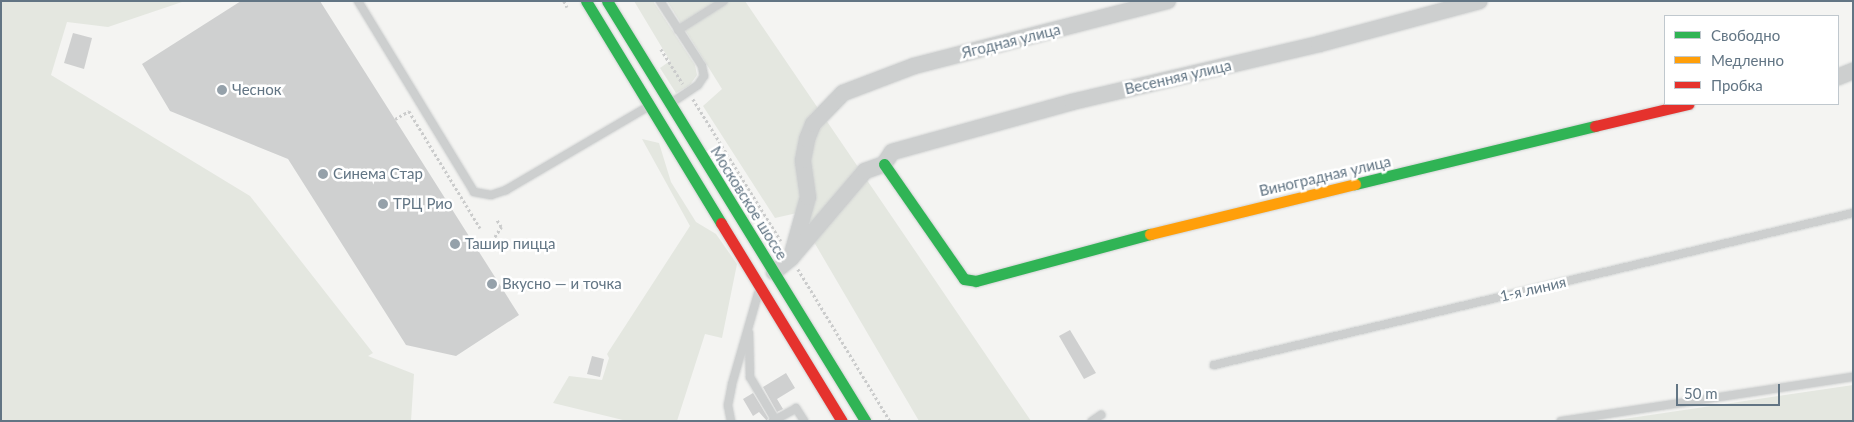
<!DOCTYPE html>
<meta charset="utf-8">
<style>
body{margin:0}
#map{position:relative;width:1854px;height:422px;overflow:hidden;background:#f4f4f2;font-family:Lato,sans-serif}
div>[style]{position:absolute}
.green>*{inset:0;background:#e4e7e0}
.building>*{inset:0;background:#cfd0d0}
.path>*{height:2.5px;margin-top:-1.25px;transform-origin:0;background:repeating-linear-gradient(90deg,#cbcccc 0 2.5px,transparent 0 5px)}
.roads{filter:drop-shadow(0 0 1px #d0d2d2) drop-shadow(0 0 1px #d0d2d2)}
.lane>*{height:8px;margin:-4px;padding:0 4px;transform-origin:4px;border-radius:4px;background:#cdcfcf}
.street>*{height:16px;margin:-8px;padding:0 8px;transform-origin:8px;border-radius:8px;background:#cdcfcf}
.fast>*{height:11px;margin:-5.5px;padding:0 5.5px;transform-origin:5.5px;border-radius:5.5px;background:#30b455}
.slow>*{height:11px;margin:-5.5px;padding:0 5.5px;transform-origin:5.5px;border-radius:5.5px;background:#ff9f0a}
.jam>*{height:11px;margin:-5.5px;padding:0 5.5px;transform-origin:5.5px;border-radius:5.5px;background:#e5322d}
.dots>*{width:14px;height:14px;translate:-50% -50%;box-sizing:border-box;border:2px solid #fff;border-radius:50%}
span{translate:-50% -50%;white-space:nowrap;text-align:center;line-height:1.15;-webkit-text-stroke:5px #fff;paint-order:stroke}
.street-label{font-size:15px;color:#627584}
.poi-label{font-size:15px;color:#627584}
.left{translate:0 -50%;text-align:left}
.frame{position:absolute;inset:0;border:2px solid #627584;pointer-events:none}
.legend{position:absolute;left:1664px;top:15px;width:175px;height:90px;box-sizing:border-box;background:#fff;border:1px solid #c0c8ce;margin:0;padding:6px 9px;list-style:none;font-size:15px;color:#627584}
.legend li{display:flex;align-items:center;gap:10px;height:25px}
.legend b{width:25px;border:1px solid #c0c8ce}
.scale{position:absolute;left:1676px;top:384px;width:104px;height:22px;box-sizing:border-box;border:2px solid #627584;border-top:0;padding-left:6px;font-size:15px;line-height:18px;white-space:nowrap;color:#627584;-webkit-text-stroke:4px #fff;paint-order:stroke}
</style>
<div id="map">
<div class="green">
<div style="clip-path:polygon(1px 1px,185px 1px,108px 27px,67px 22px,51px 75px,250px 196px,373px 353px,368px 356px,414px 374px,411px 421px,1px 421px)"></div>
<div style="clip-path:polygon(634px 1px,653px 1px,695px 65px,697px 75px,690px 85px,676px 93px,660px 68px,670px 61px)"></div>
<div style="clip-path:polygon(667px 1px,745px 1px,1031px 421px,919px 421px,797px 213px,775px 218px,703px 106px,722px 89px)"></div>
<div style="clip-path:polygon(642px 139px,659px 143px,671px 182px,696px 222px,716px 234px,737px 264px,722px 338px,705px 334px,677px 421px,627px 421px,553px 403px,569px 376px,602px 380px,609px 358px,607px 354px,690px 226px)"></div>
<div style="clip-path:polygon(1853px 385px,1853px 421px,1610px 421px)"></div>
</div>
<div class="building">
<div style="clip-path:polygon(241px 1px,320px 1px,519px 315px,456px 356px,406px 345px,288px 159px,170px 111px,142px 64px)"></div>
<div style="clip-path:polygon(73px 33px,92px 38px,84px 69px,64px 63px)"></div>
<div style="clip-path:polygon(1070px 330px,1096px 373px,1084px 379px,1059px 336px)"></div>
<div style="clip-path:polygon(592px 356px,604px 359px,600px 377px,587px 374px)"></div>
<div style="clip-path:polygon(786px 373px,795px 388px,777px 399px,783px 409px,777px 412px,763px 387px)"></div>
<div style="clip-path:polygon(753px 393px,768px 418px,767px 421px,759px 412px,753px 416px,743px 399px)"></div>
</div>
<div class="path">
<div style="left:564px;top:1px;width:7px;rotate:63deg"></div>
<div style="left:661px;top:49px;width:41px;rotate:57.8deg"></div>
<div style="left:693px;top:99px;width:167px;rotate:58.2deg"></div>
<div style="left:395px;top:119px;width:16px;rotate:-30deg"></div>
<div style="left:409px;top:111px;width:137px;rotate:58.7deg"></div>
<div style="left:478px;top:250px;width:17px;rotate:-33deg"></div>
<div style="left:492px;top:241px;width:17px;rotate:-57deg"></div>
<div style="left:501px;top:227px;width:9px;rotate:-122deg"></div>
<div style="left:798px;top:269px;width:178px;rotate:58.8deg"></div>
</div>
<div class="roads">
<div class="lane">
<div style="left:358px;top:1px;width:223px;rotate:58.7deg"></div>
<div style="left:474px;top:192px;width:17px;rotate:10deg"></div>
<div style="left:491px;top:195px;width:16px;rotate:-18deg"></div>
<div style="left:506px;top:190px;width:162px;rotate:-30.4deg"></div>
<div style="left:660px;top:1px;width:77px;rotate:57.1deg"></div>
<div style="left:702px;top:66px;width:10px;rotate:79deg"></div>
<div style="left:704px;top:76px;width:11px;rotate:124deg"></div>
<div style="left:698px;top:85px;width:30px;rotate:146deg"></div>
<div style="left:678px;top:30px;width:54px;rotate:-32.2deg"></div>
<div style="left:749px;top:333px;width:44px;rotate:88.7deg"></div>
<div style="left:750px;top:377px;width:49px;rotate:59.2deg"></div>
<div style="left:1214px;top:365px;width:657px;rotate:-13.38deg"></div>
<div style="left:731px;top:421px;width:16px;rotate:-101deg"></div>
<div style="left:728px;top:405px;width:21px;rotate:-79deg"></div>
<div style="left:732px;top:384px;width:94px;rotate:-73.9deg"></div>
<div style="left:773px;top:421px;width:26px;rotate:-29deg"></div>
<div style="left:796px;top:408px;width:15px;rotate:58deg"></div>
<div style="left:1092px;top:421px;width:11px;rotate:-34deg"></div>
<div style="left:1561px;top:421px;width:295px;rotate:-8.6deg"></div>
</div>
<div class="street">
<div style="left:1838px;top:77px;width:16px;rotate:-22deg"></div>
<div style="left:793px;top:251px;width:56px;rotate:-74.5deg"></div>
<div style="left:808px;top:197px;width:37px;rotate:-98deg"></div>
<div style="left:803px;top:160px;width:21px;rotate:-79deg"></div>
<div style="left:807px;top:139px;width:16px;rotate:-68deg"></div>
<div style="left:813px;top:124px;width:43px;rotate:-45.9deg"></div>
<div style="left:843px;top:93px;width:76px;rotate:-20.8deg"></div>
<div style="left:914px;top:66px;width:262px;rotate:-14.4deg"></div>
<div style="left:774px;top:272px;width:22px;rotate:-39deg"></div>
<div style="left:791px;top:258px;width:114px;rotate:-49.6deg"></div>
<div style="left:865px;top:171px;width:20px;rotate:-20deg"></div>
<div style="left:884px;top:164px;width:14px;rotate:-56deg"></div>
<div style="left:892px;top:152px;width:187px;rotate:-15.5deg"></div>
<div style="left:1072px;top:102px;width:254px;rotate:-13.2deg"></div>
<div style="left:1319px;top:44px;width:166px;rotate:-15deg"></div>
</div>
<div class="fast">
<div style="left:586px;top:1px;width:260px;rotate:58.7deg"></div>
<div style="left:607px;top:1px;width:493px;rotate:58.4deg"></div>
<div style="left:884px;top:164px;width:140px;rotate:55.2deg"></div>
<div style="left:964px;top:279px;width:12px;rotate:9deg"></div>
<div style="left:976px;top:281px;width:180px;rotate:-15.1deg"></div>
<div style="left:1355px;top:184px;width:247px;rotate:-13.6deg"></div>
</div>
<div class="slow">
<div style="left:1150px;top:234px;width:211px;rotate:-13.7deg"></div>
</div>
<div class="jam">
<div style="left:1595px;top:126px;width:96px;rotate:-13.3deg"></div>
<div style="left:721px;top:223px;width:232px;rotate:58.6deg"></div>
</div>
</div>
<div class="dots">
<div style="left:222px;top:90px;background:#95a1aa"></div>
<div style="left:323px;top:174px;background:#95a1aa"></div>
<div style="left:383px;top:204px;background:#95a1aa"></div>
<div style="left:455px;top:244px;background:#95a1aa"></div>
<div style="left:492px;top:284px;background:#95a1aa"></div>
</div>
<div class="street-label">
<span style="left:1011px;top:41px;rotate:-14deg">Ягодная улица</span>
<span style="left:1178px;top:77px;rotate:-13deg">Весенняя улица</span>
<span style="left:1325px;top:176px;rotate:-13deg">Виноградная улица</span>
<span style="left:749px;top:203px;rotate:58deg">Московское шоссе</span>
<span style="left:1533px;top:289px;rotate:-13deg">1-я линия</span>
</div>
<div class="poi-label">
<span class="left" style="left:232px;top:90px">Чеснок</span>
<span class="left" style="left:333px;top:174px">Синема Стар</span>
<span class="left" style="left:393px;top:204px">ТРЦ Рио</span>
<span class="left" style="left:465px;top:244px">Ташир пицца</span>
<span class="left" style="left:502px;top:284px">Вкусно — и точка</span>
</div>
<div class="frame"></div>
<ul class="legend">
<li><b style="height:6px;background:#30b455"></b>Свободно</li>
<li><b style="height:6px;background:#ff9f0a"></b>Медленно</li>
<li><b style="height:6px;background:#e5322d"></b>Пробка</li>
</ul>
<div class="scale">50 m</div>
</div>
